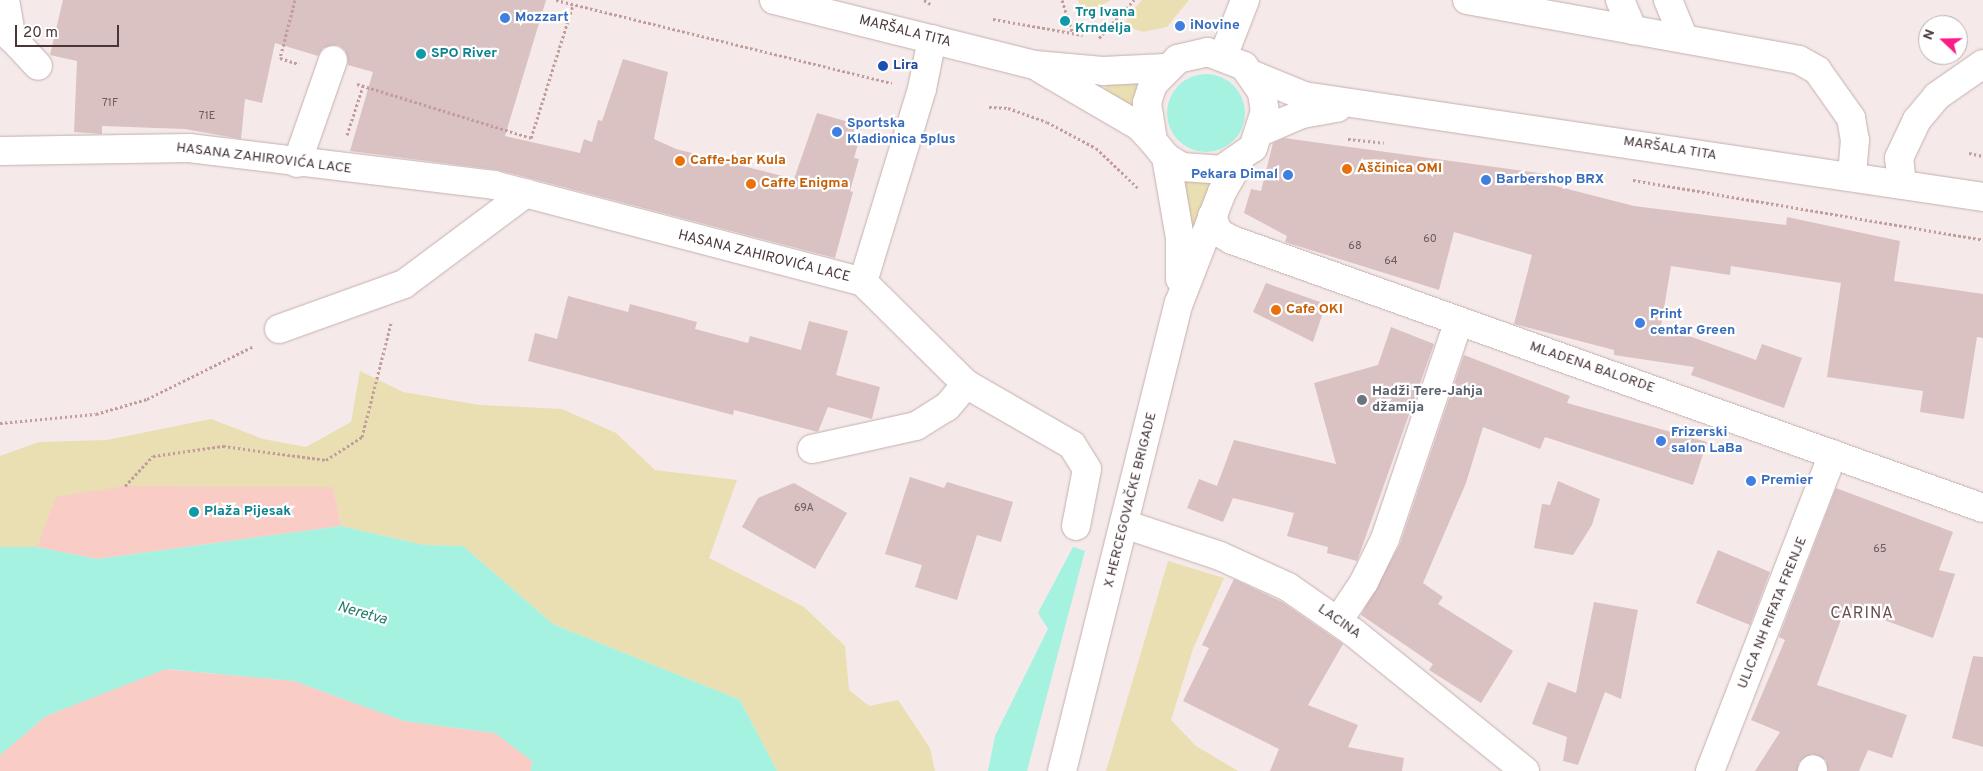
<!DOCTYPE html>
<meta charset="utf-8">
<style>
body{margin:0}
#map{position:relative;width:1983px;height:771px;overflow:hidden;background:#f5eae9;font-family:Overpass,sans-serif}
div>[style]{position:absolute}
.green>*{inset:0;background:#e9dfb2}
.sand>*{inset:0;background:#f9cdc5}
.water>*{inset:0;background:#a5f2e0}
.round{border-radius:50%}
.building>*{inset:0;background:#dac1c2}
.path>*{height:3px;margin-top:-1.5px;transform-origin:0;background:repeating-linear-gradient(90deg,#c39d9c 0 2.5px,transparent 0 5px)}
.roads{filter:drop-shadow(0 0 1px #c4afae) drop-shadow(0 0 1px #c4afae)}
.minor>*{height:28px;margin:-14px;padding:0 14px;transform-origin:14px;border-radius:14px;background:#fff}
.dots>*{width:14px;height:14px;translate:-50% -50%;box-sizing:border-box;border:2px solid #fff;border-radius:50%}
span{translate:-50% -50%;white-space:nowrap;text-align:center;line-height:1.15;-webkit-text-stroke:4.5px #fff;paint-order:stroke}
.number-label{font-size:11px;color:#6d5a5a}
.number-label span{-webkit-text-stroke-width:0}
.culture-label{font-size:14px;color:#0d838f;font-weight:700}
.left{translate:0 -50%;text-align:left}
.shop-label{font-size:14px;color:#366cbe;font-weight:700}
.right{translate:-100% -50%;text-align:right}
.street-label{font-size:14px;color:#493738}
.transit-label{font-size:14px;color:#164399;font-weight:700}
.food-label{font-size:14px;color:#c56008;font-weight:700}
.worship-label{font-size:14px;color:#5b616d;font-weight:700}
.water-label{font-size:15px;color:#247d69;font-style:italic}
.quarter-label{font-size:16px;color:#6c4e4f;letter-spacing:1px}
.north{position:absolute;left:1918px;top:15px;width:50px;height:50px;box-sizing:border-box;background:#fff;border:1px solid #b6afaf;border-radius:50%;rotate:291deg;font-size:14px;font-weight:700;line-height:20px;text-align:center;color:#493738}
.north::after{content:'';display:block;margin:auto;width:18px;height:22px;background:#fc1988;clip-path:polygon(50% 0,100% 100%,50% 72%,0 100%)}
.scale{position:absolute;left:15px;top:25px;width:104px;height:22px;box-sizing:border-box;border:2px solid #493738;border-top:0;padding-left:6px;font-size:15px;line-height:18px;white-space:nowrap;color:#493738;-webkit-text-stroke:4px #fff;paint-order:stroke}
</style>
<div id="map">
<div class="green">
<div style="clip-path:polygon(1078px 0,1111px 0,1083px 16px)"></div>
<div style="clip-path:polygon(1142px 0,1189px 0,1167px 27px,1143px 32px,1126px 26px,1127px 16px)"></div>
<div style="clip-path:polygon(1157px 72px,1141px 122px,1102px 98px,1108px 76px)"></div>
<div style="clip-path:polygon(1172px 166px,1229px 170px,1191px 259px)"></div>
<div style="clip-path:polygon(360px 371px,403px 392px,480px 405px,562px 409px,616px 433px,655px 470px,737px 480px,709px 558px,804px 607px,845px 646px,849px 690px,869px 706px,898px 700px,930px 748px,935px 771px,777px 771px,740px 700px,553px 624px,463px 546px,424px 545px,341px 526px,333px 487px,57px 497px,37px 547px,0 547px,0 456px,39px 442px,107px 440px,211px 419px,263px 439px,306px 447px,351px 422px)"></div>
<div style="clip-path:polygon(1168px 561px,1224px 578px,1193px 649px,1171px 720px,1196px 746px,1238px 771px,1106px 771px)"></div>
</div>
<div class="sand">
<div style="clip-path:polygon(125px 486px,333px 487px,341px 526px,97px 559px,37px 547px,56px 497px)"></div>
<div style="clip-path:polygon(165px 669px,294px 681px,404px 721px,495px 733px,532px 761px,531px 771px,0 771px,0 755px,46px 716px)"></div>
</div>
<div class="water">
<div class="round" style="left:1167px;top:74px;width:78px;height:78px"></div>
<div style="clip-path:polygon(341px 526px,424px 545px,463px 546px,553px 624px,740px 700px,777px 771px,531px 771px,532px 761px,495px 733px,404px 721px,294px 681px,166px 669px,46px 716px,0 755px,0 547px,37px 547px,97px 559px)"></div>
<div style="clip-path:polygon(1073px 547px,1085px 551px,1027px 771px,988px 771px,995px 736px,1048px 629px,1038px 613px)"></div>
</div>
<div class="building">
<div style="clip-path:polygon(63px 0,546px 0,505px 136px,580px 153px,584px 139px,592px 142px,598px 120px,602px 121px,623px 59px,668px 72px,654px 139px,676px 149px,794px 179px,817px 113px,863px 126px,854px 158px,859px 159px,850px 191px,853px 192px,835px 258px,498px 170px,350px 151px,373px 72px,348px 65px,345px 50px,338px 45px,323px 48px,318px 56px,275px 43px,262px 103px,245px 99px,241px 139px,185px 129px,102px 126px,102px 134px,74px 132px,77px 61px,50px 55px)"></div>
<div style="clip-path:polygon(1284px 138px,1546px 174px,1544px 183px,1634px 206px,1786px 225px,1787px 217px,1900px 241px,1894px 281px,1983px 294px,1983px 338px,1977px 337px,1964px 419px,1920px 412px,1923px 391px,1827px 377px,1841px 283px,1731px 266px,1730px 275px,1671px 266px,1661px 326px,1756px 360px,1762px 344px,1802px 358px,1784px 408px,1691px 375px,1694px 367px,1614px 355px,1614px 350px,1514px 324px,1532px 255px,1454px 232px,1439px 290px,1285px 242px,1287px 236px,1244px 213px,1251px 189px,1261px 191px,1273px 143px)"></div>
<div style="clip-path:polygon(1266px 283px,1326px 304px,1313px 342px,1253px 312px)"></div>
<div style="clip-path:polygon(568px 296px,628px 312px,630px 304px,697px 322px,695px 329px,748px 343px,750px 336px,801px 350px,809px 321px,848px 331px,836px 375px,880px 387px,872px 419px,828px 407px,818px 432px,734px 410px,733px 415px,528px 361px,535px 333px,557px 339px)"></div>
<div style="clip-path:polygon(1391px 327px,1434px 344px,1357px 561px,1327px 553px,1328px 547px,1287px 536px,1294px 513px,1233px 498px,1223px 522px,1187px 508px,1199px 479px,1217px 486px,1234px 440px,1336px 464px,1314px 383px,1378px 365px)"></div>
<div style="clip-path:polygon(1464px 355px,1570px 396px,1567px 403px,1707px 442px,1693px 485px,1545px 437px,1540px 449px,1483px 427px,1466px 483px,1423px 583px,1443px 597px,1438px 604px,1513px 651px,1481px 703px,1429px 670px,1433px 664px,1361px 615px,1400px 544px)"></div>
<div style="clip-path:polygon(910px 477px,944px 488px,947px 482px,1013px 502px,1001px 542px,977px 535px,957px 600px,915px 587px,922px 565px,885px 554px)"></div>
<div style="clip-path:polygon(1558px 481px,1600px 499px,1592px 525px,1573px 555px,1534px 548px,1542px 504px,1550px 505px)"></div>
<div style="clip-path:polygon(794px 483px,847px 513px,815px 569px,742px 527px,758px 498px)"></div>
<div style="clip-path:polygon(1836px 488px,1953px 532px,1939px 570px,1955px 574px,1933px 638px,1846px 606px,1817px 685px,1907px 715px,1892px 758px,1868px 750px,1859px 771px,1828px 771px,1826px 760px,1812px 754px,1799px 762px,1797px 771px,1755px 771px,1780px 732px,1751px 720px,1785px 640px,1779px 637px)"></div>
<div style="clip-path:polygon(1718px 550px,1770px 572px,1750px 625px,1696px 603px)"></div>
<div style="clip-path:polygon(1234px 579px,1282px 602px,1343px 644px,1308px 705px,1358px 725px,1348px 747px,1404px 758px,1402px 771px,1270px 771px,1279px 749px,1183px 701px,1209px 648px,1202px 645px)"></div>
<div style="clip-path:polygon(1594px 602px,1638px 610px,1621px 699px,1605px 692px,1578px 765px,1563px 761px,1567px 737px,1532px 724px,1548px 682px,1576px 693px)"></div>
<div style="clip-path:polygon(1973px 656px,1983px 657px,1983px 747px,1952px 738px)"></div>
</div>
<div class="path">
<div style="left:295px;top:0;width:60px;rotate:104.5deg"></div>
<div style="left:280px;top:58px;width:20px;rotate:18deg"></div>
<div style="left:556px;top:0;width:346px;rotate:13.9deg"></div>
<div style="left:924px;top:0;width:9px;rotate:32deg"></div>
<div style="left:1062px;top:0;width:35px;rotate:72deg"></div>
<div style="left:993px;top:19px;width:91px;rotate:10.1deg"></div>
<div style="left:1099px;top:38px;width:52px;rotate:-47.4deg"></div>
<div style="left:357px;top:84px;width:182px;rotate:17.2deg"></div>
<div style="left:531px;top:138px;width:139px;rotate:-72.5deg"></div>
<div style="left:989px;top:107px;width:19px;rotate:3deg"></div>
<div style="left:1008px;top:108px;width:41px;rotate:19.7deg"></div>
<div style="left:1047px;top:122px;width:55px;rotate:28deg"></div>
<div style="left:1096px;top:148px;width:58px;rotate:43.6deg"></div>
<div style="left:347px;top:135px;width:52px;rotate:-71.9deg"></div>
<div style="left:1348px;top:139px;width:36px;rotate:6deg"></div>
<div style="left:1969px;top:153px;width:14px;rotate:12deg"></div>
<div style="left:1633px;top:180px;width:355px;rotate:9.7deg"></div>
<div style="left:0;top:423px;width:96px;rotate:-5.4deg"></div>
<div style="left:96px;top:414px;width:53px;rotate:-16.4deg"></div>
<div style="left:147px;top:399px;width:119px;rotate:-26.4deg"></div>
<div style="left:125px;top:486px;width:41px;rotate:-47deg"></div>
<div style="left:153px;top:456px;width:71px;rotate:-8.1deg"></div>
<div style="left:223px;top:446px;width:104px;rotate:7.7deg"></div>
<div style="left:326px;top:460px;width:43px;rotate:-32.6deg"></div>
<div style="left:362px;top:437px;width:118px;rotate:-75.7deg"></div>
</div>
<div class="roads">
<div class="minor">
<div style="left:5px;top:0;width:39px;rotate:80deg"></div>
<div style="left:12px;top:38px;width:38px;rotate:47deg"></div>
<div style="left:774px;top:0;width:269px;rotate:14deg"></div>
<div style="left:1035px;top:65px;width:68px;rotate:5deg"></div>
<div style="left:1103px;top:71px;width:62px;rotate:-2.8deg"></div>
<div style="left:1467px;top:0;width:337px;rotate:10.2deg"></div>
<div style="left:1799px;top:60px;width:21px;rotate:29deg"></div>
<div style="left:1817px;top:70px;width:59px;rotate:54.7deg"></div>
<div style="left:1851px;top:118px;width:22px;rotate:80deg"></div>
<div style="left:1855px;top:140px;width:37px;rotate:95deg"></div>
<div style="left:1620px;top:0;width:33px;rotate:67deg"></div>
<div style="left:1668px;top:0;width:42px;rotate:67.7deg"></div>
<div style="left:1224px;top:54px;width:58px;rotate:-68.7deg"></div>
<div style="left:1041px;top:69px;width:113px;rotate:30.2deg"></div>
<div style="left:1139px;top:126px;width:21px;rotate:47deg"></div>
<div style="left:1253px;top:75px;width:55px;rotate:22.4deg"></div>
<div style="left:1304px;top:96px;width:686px;rotate:8.46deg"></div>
<div style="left:1262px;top:131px;width:43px;rotate:-23deg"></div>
<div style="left:1302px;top:114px;width:36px;rotate:-10deg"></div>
<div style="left:0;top:151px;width:189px;rotate:-0.9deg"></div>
<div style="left:189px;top:148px;width:307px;rotate:6.9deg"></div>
<div style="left:494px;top:185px;width:382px;rotate:14.7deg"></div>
<div style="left:863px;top:282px;width:145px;rotate:44.7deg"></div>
<div style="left:966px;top:384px;width:122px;rotate:29.9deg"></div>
<div style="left:1072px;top:445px;width:28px;rotate:58deg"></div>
<div style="left:1087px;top:469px;width:58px;rotate:100.9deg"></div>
<div style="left:1166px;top:157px;width:19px;rotate:32deg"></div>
<div style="left:1182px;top:167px;width:39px;rotate:4deg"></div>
<div style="left:1221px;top:170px;width:39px;rotate:-35deg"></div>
<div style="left:1253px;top:148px;width:38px;rotate:-72deg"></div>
<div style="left:1265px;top:112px;width:20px;rotate:-99deg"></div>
<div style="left:1262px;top:92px;width:32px;rotate:-125deg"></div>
<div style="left:1244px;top:66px;width:39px;rotate:-159deg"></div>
<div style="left:1208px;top:52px;width:31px;rotate:167deg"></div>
<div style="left:1178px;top:59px;width:35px;rotate:135deg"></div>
<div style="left:1153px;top:84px;width:20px;rotate:108deg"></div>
<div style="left:1147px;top:103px;width:38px;rotate:81deg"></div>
<div style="left:1153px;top:141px;width:21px;rotate:51deg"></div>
<div style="left:1166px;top:157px;width:82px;rotate:80.2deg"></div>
<div style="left:1180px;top:238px;width:41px;rotate:90deg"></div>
<div style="left:297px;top:163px;width:109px;rotate:-70.7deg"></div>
<div style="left:1902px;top:185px;width:27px;rotate:-96deg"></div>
<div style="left:1899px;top:158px;width:42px;rotate:-64.7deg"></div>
<div style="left:1917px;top:120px;width:31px;rotate:-50deg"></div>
<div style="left:1937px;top:96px;width:56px;rotate:-34.8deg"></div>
<div style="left:1212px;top:216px;width:17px;rotate:69deg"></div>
<div style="left:1218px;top:232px;width:16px;rotate:30deg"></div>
<div style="left:1232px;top:240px;width:797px;rotate:19.64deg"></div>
<div style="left:863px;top:282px;width:202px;rotate:-73deg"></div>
<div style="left:922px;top:89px;width:51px;rotate:-78.7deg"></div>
<div style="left:279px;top:329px;width:133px;rotate:-19.8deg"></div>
<div style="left:404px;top:284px;width:152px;rotate:-36.7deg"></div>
<div style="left:812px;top:449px;width:107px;rotate:-12.5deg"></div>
<div style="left:916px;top:426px;width:36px;rotate:-32deg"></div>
<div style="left:947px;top:407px;width:30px;rotate:-50deg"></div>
<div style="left:1124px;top:524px;width:101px;rotate:18.4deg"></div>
<div style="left:1220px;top:556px;width:75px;rotate:24.5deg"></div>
<div style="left:1288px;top:587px;width:79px;rotate:34.7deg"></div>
<div style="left:1353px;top:632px;width:221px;rotate:38.9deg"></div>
<div style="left:1338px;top:621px;width:47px;rotate:-56.3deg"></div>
<div style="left:1364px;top:582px;width:48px;rotate:-64deg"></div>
<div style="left:1385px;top:539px;width:228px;rotate:-71.3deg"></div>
<div style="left:1062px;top:771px;width:482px;rotate:-76deg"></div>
<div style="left:1179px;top:303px;width:119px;rotate:-68.8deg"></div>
<div style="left:1222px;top:192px;width:34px;rotate:-60deg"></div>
<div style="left:1710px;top:771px;width:340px;rotate:-68.8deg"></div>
<div style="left:1812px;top:771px;width:2px;rotate:-63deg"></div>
</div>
</div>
<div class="dots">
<div style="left:505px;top:18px;background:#3f7fe0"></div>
<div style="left:1065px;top:21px;background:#0f9aa8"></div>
<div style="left:1180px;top:26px;background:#3f7fe0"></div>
<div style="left:421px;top:54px;background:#0f9aa8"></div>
<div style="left:883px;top:66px;background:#1a4fb4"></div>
<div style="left:837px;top:132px;background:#3f7fe0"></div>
<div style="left:680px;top:161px;background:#e8710a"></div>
<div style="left:1347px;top:169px;background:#e8710a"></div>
<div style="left:1288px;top:175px;background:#3f7fe0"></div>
<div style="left:1486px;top:180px;background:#3f7fe0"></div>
<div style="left:751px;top:184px;background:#e8710a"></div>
<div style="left:1276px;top:310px;background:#e8710a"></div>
<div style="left:1640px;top:323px;background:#3f7fe0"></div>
<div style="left:1362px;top:400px;background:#6b7280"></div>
<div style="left:1661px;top:441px;background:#3f7fe0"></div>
<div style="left:1751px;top:481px;background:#3f7fe0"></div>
<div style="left:194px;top:512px;background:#0f9aa8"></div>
</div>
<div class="number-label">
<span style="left:110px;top:103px">71F</span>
<span style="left:207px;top:116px">71E</span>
<span style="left:1430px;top:239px">60</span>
<span style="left:1355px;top:246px">68</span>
<span style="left:1391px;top:261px">64</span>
<span style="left:804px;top:508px">69A</span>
<span style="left:1880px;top:549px">65</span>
</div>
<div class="culture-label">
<span class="left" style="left:1075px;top:21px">Trg Ivana<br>Krndelja</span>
<span class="left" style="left:431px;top:54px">SPO River</span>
<span class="left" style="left:204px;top:512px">Plaža Pijesak</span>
</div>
<div class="shop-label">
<span class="left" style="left:515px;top:18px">Mozzart</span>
<span class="left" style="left:1190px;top:26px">iNovine</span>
<span class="left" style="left:847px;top:132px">Sportska<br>Kladionica 5plus</span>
<span class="right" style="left:1278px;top:175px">Pekara Dimal</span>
<span class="left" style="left:1496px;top:180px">Barbershop BRX</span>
<span class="left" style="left:1650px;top:323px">Print<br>centar Green</span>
<span class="left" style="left:1671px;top:441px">Frizerski<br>salon LaBa</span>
<span class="left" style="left:1761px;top:481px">Premier</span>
</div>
<div class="street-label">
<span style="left:905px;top:32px;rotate:14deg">MARŠALA TITA</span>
<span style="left:1670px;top:149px;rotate:9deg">MARŠALA TITA</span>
<span style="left:264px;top:159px;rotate:7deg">HASANA ZAHIROVIĆA LACE</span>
<span style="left:764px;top:257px;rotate:14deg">HASANA ZAHIROVIĆA LACE</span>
<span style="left:1592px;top:368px;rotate:19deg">MLADENA BALORDE</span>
<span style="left:1131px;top:500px;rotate:-76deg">X HERCEGOVAČKE BRIGADE</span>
<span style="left:1773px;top:613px;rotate:-68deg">ULICA NH RIFATA FRENJE</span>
<span style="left:1339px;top:622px;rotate:35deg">LACINA</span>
</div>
<div class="transit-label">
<span class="left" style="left:893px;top:66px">Lira</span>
</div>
<div class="food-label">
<span class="left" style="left:690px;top:161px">Caffe-bar Kula</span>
<span class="left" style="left:1357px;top:169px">Aščinica OMI</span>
<span class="left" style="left:761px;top:184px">Caffe Enigma</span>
<span class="left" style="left:1286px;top:310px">Cafe OKI</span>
</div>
<div class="worship-label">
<span class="left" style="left:1372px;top:400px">Hadži Tere-Jahja<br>džamija</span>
</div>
<div class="water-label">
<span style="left:362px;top:614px;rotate:16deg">Neretva</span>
</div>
<div class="quarter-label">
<span style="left:1862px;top:614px">CARINA</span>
</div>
<div class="north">N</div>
<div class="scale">20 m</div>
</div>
